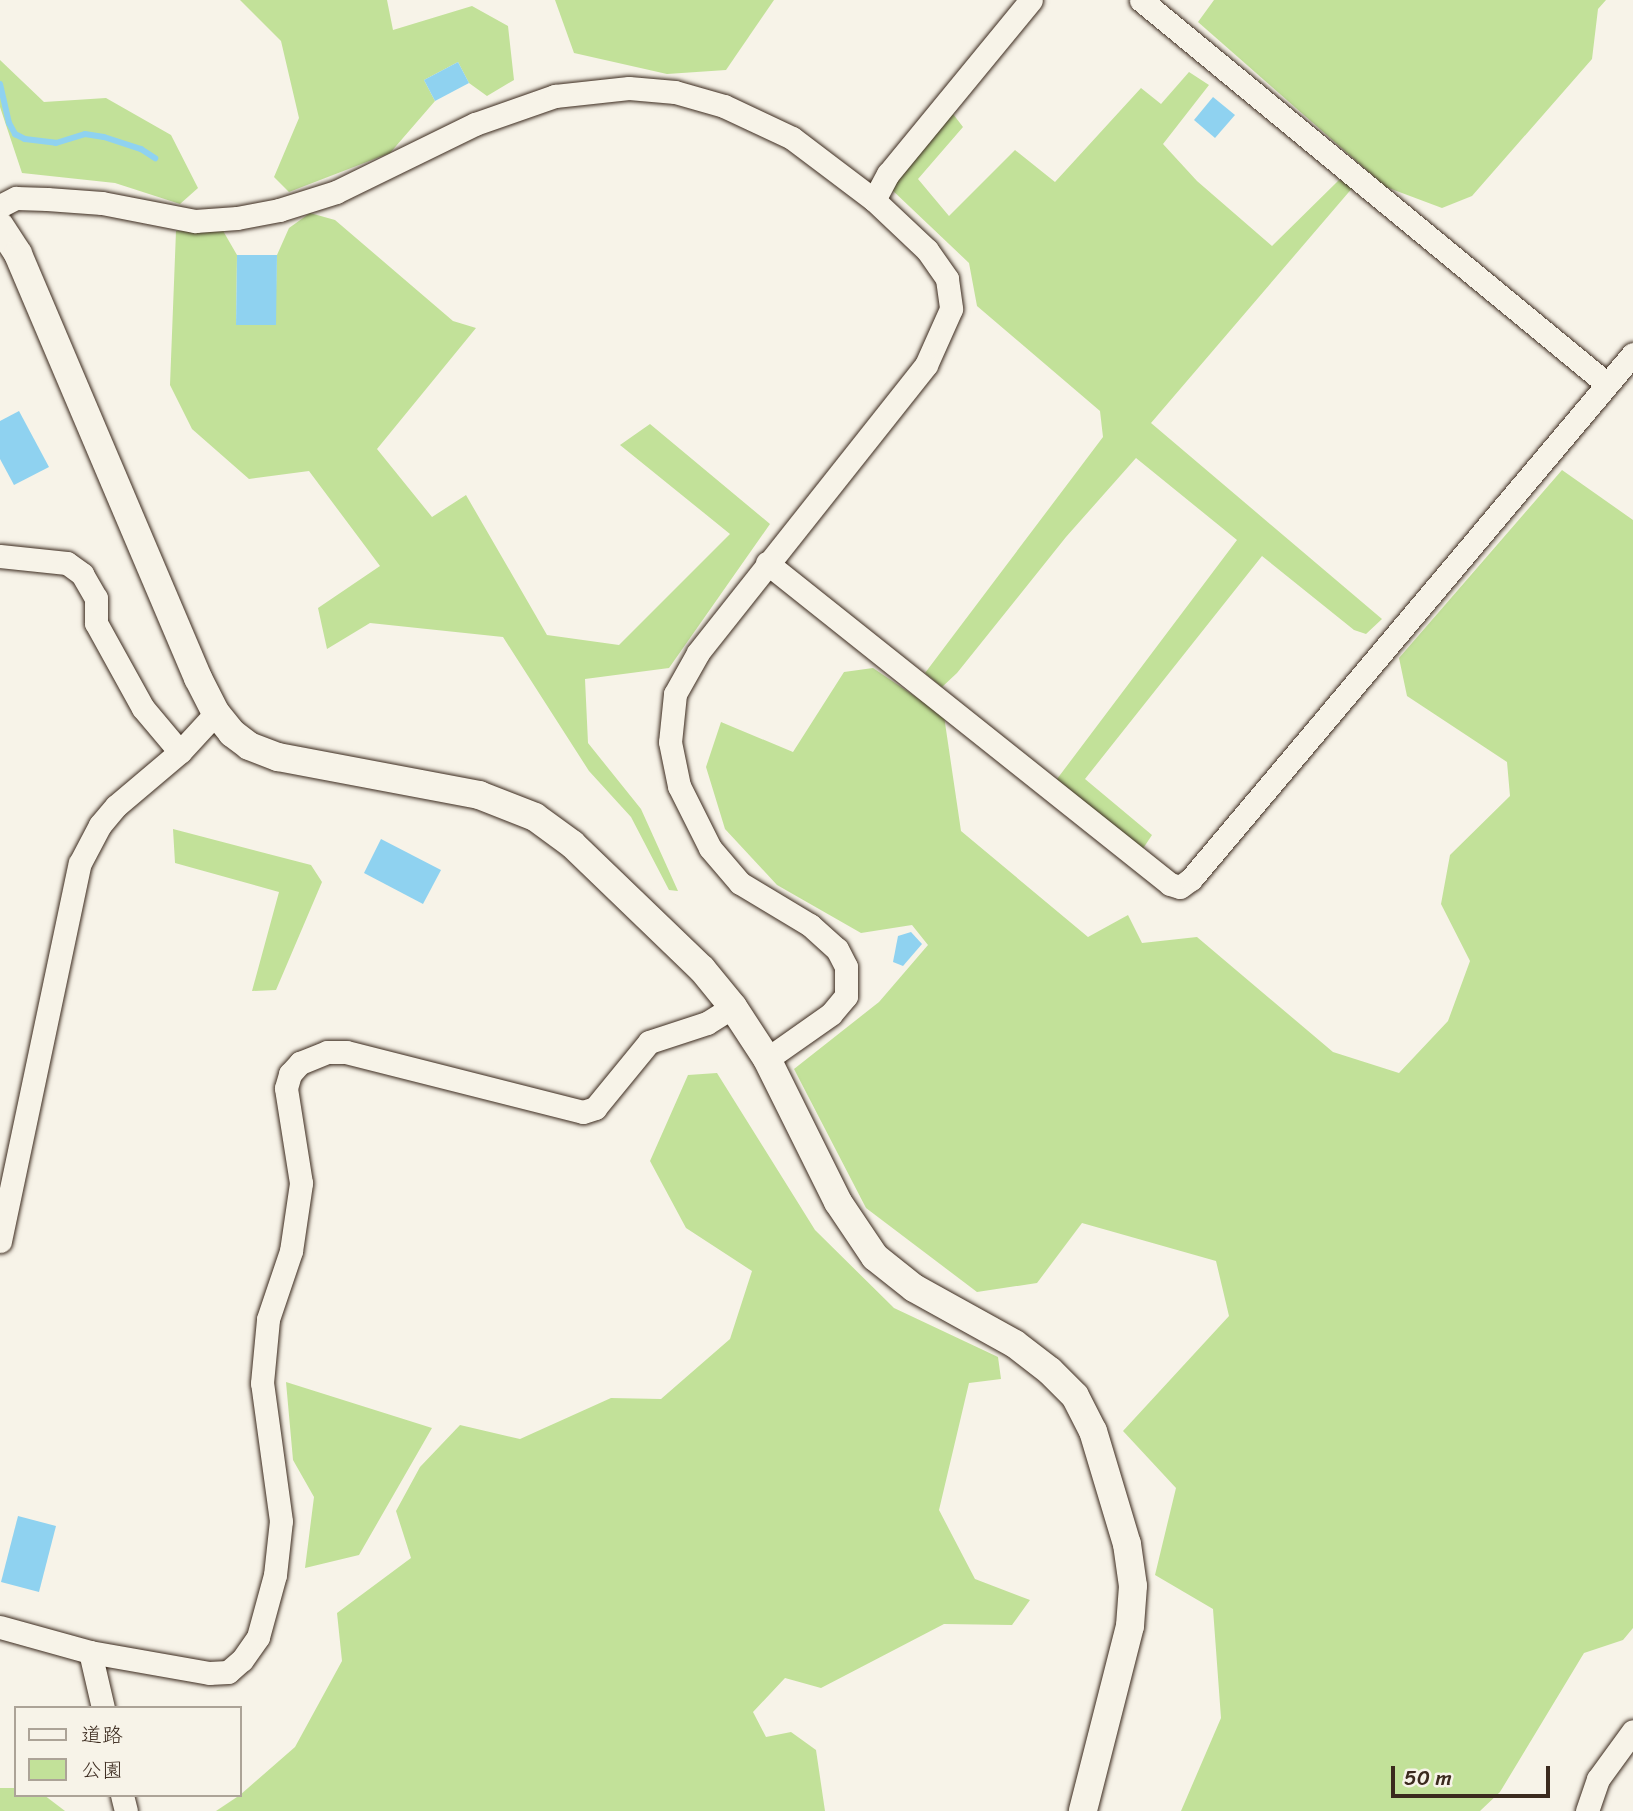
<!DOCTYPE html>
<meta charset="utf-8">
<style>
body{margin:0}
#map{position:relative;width:1633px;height:1811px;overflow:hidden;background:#f7f3e8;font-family:Sriracha,"Klee One",sans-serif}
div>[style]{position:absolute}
.green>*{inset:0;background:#c2e199}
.water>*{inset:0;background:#8fd2f0}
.stream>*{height:6px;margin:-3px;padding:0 3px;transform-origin:3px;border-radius:3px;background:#8fd2f0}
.roads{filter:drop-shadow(0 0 2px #3b2a1e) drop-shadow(0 0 2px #3b2a1e)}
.minor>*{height:23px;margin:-11.5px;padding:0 11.5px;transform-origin:11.5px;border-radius:11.5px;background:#f7f3e8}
.tertiary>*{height:28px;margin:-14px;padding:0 14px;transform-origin:14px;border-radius:14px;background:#f7f3e8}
span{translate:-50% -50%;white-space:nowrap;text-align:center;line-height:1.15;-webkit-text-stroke:5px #f7f3e8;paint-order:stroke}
.legend{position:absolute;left:14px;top:1706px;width:228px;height:91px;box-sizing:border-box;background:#f7f3e8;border:2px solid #aca397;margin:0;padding:9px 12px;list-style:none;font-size:21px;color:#3b2a1e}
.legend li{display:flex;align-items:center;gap:14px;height:35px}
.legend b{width:35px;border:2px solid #aca397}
.scale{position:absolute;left:1391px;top:1766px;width:159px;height:32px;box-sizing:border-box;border:4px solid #3b2a1e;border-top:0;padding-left:9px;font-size:21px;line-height:24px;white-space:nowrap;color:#3b2a1e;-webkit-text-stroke:5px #f7f3e8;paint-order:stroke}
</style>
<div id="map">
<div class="green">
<div style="clip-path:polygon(240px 0,387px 0,393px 30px,472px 6px,508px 26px,514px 80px,487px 96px,469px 83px,458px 62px,424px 80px,435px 101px,390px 153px,289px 192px,274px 177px,299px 118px,281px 41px)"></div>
<div style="clip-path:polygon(555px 0,774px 0,726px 70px,667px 74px,574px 53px)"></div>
<div style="clip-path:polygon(1214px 0,1606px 0,1598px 9px,1592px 59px,1472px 196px,1442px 208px,1386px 187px,1198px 22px)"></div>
<div style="clip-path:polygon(0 60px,44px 102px,106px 98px,171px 135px,198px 188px,180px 204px,115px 183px,22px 173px,0 107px)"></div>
<div style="clip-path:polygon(1189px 72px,1209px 85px,1163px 144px,1197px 181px,1272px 246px,1339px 180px,1354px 186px,1151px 423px,1382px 619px,1366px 634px,1354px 630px,1262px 556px,1085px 779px,1152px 835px,1142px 850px,1057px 779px,1237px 540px,1136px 458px,1066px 537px,957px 673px,942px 687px,925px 673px,1103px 437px,1100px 411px,977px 306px,969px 263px,890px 188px,950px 110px,963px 127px,918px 179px,949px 216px,1015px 150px,1055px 182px,1141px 88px,1161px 104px)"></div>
<div style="clip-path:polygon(310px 213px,335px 220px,453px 321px,476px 328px,377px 449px,432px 517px,466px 495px,547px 635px,619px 645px,730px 534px,620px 445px,650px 424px,770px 524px,669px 668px,585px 679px,588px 743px,641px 809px,678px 891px,669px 890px,631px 817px,589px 771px,503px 637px,370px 623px,327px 649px,318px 608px,380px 566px,309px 471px,249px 479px,192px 429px,170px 385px,176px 231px,222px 229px,237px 255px,236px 324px,275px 325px,277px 255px,289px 228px)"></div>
<div style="clip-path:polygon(1562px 470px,1633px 520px,1633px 1628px,1623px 1640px,1584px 1653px,1500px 1792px,1480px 1811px,1181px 1811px,1221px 1718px,1213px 1609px,1155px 1575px,1176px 1488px,1123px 1431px,1229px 1316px,1216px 1261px,1082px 1223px,1037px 1283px,977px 1292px,866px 1208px,794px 1069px,879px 1002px,928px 945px,912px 925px,861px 933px,777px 885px,725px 829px,706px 767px,721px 722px,793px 752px,844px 672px,873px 668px,944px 716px,961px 831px,1088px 937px,1128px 915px,1142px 943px,1197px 937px,1333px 1052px,1399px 1073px,1448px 1021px,1470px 961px,1441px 904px,1450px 855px,1510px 796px,1507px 762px,1407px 696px,1399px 658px)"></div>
<div style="clip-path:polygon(173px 829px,311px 865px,322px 882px,276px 990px,252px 991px,279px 892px,175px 863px)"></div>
<div style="clip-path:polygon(717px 1073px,815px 1230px,894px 1308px,998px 1357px,1001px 1379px,969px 1383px,939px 1510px,975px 1579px,1030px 1600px,1012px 1625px,944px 1624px,821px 1688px,785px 1678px,753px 1712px,766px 1737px,791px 1732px,816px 1750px,825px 1811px,216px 1811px,240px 1795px,295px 1747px,342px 1661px,337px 1613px,411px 1558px,396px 1511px,420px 1467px,460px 1425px,520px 1439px,611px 1398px,661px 1399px,730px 1339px,752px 1271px,686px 1228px,650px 1161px,688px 1075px)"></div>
<div style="clip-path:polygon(286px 1382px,432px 1428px,359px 1555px,305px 1568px,314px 1497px,293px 1460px)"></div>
<div style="clip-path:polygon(0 1788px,16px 1788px,16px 1795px,44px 1795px,65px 1811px,0 1811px)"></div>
</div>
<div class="water">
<div style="clip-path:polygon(458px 62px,469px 83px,435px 101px,424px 80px)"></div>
<div style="clip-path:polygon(1213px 97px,1235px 115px,1215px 138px,1194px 120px)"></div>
<div style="clip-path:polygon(237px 255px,277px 255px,276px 325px,236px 325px)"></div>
<div style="clip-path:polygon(19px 411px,49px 467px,14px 485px,0 459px,0 421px)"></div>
<div style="clip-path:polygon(381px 839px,441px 870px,423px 904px,364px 873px)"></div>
<div style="clip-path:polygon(911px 932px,922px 944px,903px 966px,893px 962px,898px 936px)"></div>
<div style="clip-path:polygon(18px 1516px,56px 1526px,39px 1592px,1px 1582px)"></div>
</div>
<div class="stream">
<div style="left:0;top:84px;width:40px;rotate:77deg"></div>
<div style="left:9px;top:123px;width:13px;rotate:61deg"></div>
<div style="left:15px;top:134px;width:11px;rotate:27deg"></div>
<div style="left:25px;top:139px;width:31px;rotate:7deg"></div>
<div style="left:56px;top:143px;width:30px;rotate:-17deg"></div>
<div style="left:85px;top:134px;width:19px;rotate:9deg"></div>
<div style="left:104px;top:137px;width:39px;rotate:18deg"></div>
<div style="left:141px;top:149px;width:17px;rotate:33deg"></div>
</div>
<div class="roads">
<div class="minor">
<div style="left:1141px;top:0;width:604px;rotate:39.49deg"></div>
<div style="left:874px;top:200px;width:30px;rotate:-62deg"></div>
<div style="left:888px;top:174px;width:225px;rotate:-50.6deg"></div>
<div style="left:0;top:206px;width:18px;rotate:-27deg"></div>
<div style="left:16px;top:198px;width:31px;rotate:2deg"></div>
<div style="left:47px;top:199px;width:55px;rotate:4.2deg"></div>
<div style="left:102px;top:203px;width:95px;rotate:11deg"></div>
<div style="left:195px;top:221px;width:42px;rotate:-4.1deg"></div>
<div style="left:237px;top:218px;width:43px;rotate:-10.8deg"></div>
<div style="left:279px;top:210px;width:60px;rotate:-17.5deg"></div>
<div style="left:336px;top:192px;width:155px;rotate:-26.1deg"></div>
<div style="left:475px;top:124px;width:85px;rotate:-19.3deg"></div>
<div style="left:555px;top:96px;width:74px;rotate:-6.2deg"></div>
<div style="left:629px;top:88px;width:46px;rotate:5deg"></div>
<div style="left:675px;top:92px;width:51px;rotate:15.9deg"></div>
<div style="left:724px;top:106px;width:75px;rotate:25.2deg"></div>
<div style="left:792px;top:138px;width:103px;rotate:37.1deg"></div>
<div style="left:874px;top:200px;width:73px;rotate:43.3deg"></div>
<div style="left:927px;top:250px;width:35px;rotate:55deg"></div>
<div style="left:947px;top:279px;width:30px;rotate:82deg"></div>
<div style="left:951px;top:309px;width:61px;rotate:114.1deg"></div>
<div style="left:926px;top:365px;width:367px;rotate:128.4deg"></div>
<div style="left:698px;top:653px;width:47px;rotate:119.3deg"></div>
<div style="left:675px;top:694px;width:48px;rotate:95.9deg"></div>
<div style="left:670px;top:742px;width:45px;rotate:78.4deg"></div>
<div style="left:679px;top:786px;width:69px;rotate:63.4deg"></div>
<div style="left:710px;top:848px;width:46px;rotate:49.4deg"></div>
<div style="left:740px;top:883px;width:82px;rotate:31deg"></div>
<div style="left:810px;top:925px;width:36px;rotate:42deg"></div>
<div style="left:837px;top:949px;width:20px;rotate:63deg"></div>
<div style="left:846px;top:967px;width:29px;rotate:90deg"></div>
<div style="left:846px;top:996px;width:23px;rotate:130deg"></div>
<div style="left:831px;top:1014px;width:78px;rotate:144.9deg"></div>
<div style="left:0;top:556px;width:67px;rotate:6deg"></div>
<div style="left:67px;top:563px;width:19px;rotate:36deg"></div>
<div style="left:82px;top:574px;width:28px;rotate:60deg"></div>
<div style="left:96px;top:598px;width:25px;rotate:90deg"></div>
<div style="left:96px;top:623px;width:97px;rotate:61.1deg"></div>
<div style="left:143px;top:708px;width:57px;rotate:49.9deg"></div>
<div style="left:767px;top:563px;width:515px;rotate:38.54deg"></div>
<div style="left:1170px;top:884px;width:10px;rotate:17deg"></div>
<div style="left:1180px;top:887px;width:14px;rotate:-36deg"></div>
<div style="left:1191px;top:879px;width:686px;rotate:-49.91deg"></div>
<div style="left:0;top:1241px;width:386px;rotate:-78.1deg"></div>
<div style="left:80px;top:863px;width:43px;rotate:-62.2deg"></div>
<div style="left:100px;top:825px;width:25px;rotate:-50deg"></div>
<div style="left:116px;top:806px;width:84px;rotate:-40.2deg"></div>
<div style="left:180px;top:752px;width:53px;rotate:-47.3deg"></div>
<div style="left:0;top:1627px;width:93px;rotate:15.5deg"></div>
<div style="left:90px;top:1652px;width:121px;rotate:10deg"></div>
<div style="left:209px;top:1673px;width:19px;rotate:-3deg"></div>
<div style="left:228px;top:1672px;width:18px;rotate:-41deg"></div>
<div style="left:242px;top:1660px;width:28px;rotate:-55deg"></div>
<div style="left:258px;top:1637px;width:64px;rotate:-74.7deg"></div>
<div style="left:275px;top:1575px;width:54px;rotate:-83.7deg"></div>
<div style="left:281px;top:1521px;width:139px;rotate:-97.8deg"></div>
<div style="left:262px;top:1383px;width:64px;rotate:-84.6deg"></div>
<div style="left:268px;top:1319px;width:72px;rotate:-71.3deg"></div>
<div style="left:291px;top:1251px;width:69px;rotate:-81.6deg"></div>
<div style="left:301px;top:1183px;width:96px;rotate:-99deg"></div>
<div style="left:286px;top:1088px;width:15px;rotate:-74deg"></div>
<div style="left:290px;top:1074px;width:15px;rotate:-48deg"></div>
<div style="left:300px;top:1063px;width:29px;rotate:-22deg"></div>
<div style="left:327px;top:1052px;width:19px"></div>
<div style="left:346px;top:1052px;width:244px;rotate:14.2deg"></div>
<div style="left:583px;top:1112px;width:13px;rotate:-18deg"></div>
<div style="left:595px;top:1108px;width:85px;rotate:-50.7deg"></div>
<div style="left:649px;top:1042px;width:61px;rotate:-18.1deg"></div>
<div style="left:707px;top:1023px;width:31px;rotate:-32deg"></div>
<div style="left:90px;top:1652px;width:57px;rotate:76.9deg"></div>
<div style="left:122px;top:1795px;width:16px;rotate:76deg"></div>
<div style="left:1587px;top:1811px;width:34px;rotate:-71deg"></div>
<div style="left:1598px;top:1779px;width:59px;rotate:-53.9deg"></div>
</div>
<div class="tertiary">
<div style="left:0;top:226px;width:33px;rotate:57deg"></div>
<div style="left:18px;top:254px;width:461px;rotate:67deg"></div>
<div style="left:198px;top:678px;width:39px;rotate:63deg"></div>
<div style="left:216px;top:713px;width:26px;rotate:51deg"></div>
<div style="left:232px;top:733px;width:21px;rotate:37deg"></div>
<div style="left:249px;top:746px;width:31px;rotate:21deg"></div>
<div style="left:278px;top:757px;width:205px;rotate:10.7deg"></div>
<div style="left:479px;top:795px;width:60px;rotate:21.4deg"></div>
<div style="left:535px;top:817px;width:46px;rotate:36.1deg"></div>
<div style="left:572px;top:844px;width:180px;rotate:43.9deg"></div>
<div style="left:702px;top:969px;width:49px;rotate:50.8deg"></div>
<div style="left:733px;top:1007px;width:62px;rotate:56.8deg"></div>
<div style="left:767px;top:1059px;width:160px;rotate:63.6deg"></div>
<div style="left:838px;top:1202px;width:66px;rotate:56.1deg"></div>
<div style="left:875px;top:1257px;width:50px;rotate:38.5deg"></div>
<div style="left:914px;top:1288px;width:115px;rotate:29deg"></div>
<div style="left:1015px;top:1344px;width:44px;rotate:37.6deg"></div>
<div style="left:1050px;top:1371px;width:35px;rotate:45deg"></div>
<div style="left:1075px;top:1396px;width:39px;rotate:63deg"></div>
<div style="left:1093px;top:1431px;width:118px;rotate:73.3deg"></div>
<div style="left:1127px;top:1544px;width:42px;rotate:81.9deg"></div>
<div style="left:1133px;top:1586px;width:40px;rotate:94.3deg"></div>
<div style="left:1130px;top:1626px;width:191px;rotate:104.3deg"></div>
</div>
</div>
<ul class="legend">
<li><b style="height:9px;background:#f7f3e8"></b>道路</li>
<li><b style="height:19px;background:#c2e199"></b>公園</li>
</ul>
<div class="scale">50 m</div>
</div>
